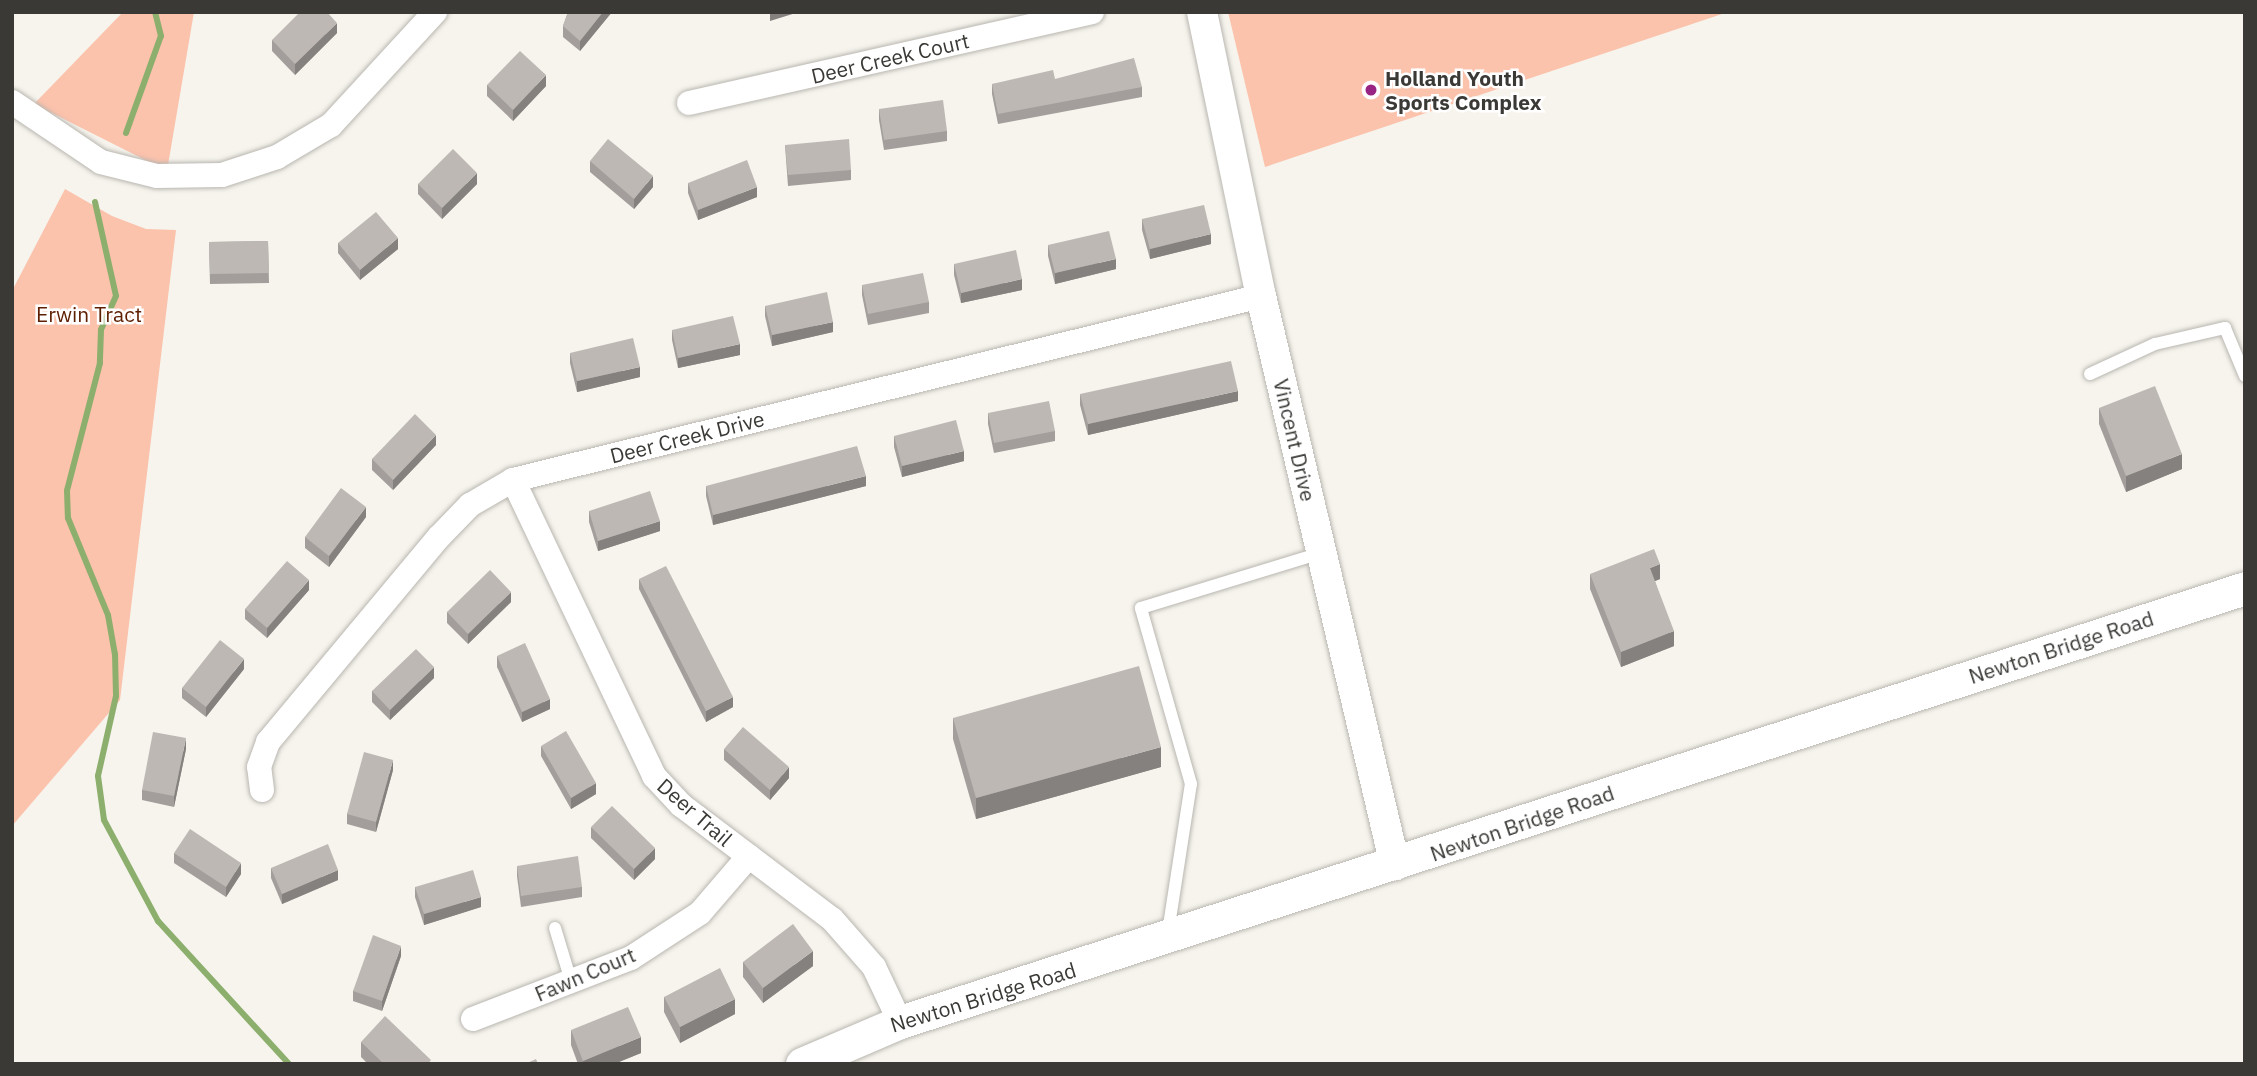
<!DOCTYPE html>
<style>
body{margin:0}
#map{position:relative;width:2257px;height:1076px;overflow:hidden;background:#f6f4ed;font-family:"IBM Plex Sans",sans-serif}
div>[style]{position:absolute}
.green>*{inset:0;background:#fbc2ac}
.stream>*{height:6px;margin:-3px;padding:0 3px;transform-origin:3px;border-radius:3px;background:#8daf6e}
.roads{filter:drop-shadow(0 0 2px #b9b6b0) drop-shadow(0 0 2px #b9b6b0)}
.service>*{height:12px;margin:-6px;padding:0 6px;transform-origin:6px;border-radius:6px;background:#fff}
.minor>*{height:24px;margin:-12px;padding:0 12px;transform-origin:12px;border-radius:12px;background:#fff}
.tertiary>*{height:30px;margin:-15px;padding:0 15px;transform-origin:15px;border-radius:15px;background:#fff}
.secondary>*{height:33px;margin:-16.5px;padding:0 16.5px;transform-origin:16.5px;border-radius:16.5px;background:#fff}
.wall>*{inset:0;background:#a39e9b}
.shaded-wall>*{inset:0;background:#84817e}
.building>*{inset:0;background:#bdb8b4}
.dots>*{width:19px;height:19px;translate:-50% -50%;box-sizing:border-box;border:4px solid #fff;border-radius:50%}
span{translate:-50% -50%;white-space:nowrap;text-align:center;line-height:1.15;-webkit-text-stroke:5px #fff;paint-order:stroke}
.street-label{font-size:21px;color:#3a3936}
.poi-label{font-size:21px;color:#3a3936;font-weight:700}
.left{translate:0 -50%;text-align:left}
.park-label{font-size:21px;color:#5e1e00}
.frame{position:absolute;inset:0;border:14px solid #3a3936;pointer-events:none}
</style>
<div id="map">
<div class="green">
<div style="clip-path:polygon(123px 12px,194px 12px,167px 171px,34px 104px)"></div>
<div style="clip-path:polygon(1228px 12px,1728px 12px,1265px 167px)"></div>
<div style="clip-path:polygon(65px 189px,112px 216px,146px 229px,176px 230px,120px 700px,12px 826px,12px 291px)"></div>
</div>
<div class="stream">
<div style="left:126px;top:133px;width:103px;rotate:-70.2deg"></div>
<div style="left:161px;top:36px;width:25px;rotate:-104deg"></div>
<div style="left:95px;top:202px;width:96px;rotate:77.4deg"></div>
<div style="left:116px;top:296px;width:37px;rotate:114deg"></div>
<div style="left:101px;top:330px;width:33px;rotate:92deg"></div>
<div style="left:100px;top:363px;width:132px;rotate:104.5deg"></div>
<div style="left:67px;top:491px;width:27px;rotate:88deg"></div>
<div style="left:68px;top:518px;width:105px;rotate:67.6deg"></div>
<div style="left:108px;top:615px;width:40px;rotate:80deg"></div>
<div style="left:115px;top:654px;width:42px;rotate:88.6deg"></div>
<div style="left:116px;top:696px;width:82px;rotate:102.7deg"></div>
<div style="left:98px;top:776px;width:44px;rotate:82.2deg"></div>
<div style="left:104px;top:820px;width:115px;rotate:61.9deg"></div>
<div style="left:158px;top:921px;width:194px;rotate:47.5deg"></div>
</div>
<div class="roads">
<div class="service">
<div style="left:2090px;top:374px;width:72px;rotate:-24.8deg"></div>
<div style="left:2155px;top:344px;width:72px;rotate:-12.9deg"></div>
<div style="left:2225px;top:328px;width:52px;rotate:67.4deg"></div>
<div style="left:555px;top:928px;width:55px;rotate:73.2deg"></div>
<div style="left:1168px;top:932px;width:150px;rotate:-81.2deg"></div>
<div style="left:1191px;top:784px;width:183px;rotate:-105.9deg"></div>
<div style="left:1141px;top:608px;width:188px;rotate:-17deg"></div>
</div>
<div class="minor">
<div style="left:12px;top:102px;width:107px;rotate:34deg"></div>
<div style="left:101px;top:162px;width:58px;rotate:14deg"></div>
<div style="left:157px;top:176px;width:65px;rotate:-0.9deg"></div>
<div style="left:222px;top:175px;width:58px;rotate:-18.1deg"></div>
<div style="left:277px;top:157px;width:63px;rotate:-30.7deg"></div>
<div style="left:331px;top:125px;width:154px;rotate:-47.4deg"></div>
<div style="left:689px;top:103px;width:413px;rotate:-12.7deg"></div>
<div style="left:513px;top:480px;width:328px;rotate:64.5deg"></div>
<div style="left:654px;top:776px;width:40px;rotate:47deg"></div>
<div style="left:681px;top:805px;width:189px;rotate:37.1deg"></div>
<div style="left:832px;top:919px;width:64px;rotate:48.8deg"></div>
<div style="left:874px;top:967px;width:61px;rotate:64.7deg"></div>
<div style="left:262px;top:790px;width:23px;rotate:-97deg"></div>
<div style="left:259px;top:767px;width:27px;rotate:-70deg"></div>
<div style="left:268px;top:742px;width:267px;rotate:-50.2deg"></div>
<div style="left:439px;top:537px;width:45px;rotate:-45.9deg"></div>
<div style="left:470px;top:505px;width:50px;rotate:-30.2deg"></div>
<div style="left:513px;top:480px;width:770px;rotate:-13.82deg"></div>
<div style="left:473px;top:1019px;width:169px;rotate:-21.1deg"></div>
<div style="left:631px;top:958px;width:82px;rotate:-33.1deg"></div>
<div style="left:700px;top:913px;width:75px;rotate:-49.3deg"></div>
</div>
<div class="tertiary">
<div style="left:1202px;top:12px;width:290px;rotate:78.3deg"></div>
<div style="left:1261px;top:296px;width:585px;rotate:76.75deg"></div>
</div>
<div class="secondary">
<div style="left:802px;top:1064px;width:107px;rotate:-23.2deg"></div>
<div style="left:900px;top:1022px;width:1413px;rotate:-17.88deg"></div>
</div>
</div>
<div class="wall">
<div style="clip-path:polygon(568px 12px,612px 12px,580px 51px,563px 37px,563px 26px)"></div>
<div style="clip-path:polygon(337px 33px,295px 75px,272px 51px,272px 40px)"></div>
<div style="clip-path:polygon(1055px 79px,1142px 87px,1142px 97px,998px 124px,992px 94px,992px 84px)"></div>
<div style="clip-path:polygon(487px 85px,546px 86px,513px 121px,487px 96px)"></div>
<div style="clip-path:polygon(879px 109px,947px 131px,947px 141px,884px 150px,879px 120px)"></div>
<div style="clip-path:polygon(785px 145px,851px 170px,851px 180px,788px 186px)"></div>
<div style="clip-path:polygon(590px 161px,653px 187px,634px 209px,590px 172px)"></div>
<div style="clip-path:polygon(688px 183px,757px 197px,698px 220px,688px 193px)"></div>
<div style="clip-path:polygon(418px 184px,477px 184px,442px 219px,418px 194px)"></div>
<div style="clip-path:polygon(1142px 219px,1211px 244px,1150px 259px,1142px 230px)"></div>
<div style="clip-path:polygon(268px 241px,269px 283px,210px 284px,209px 242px)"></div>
<div style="clip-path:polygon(338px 243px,398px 249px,360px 280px,338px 253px)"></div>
<div style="clip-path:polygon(1048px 245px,1116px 269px,1055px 284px,1048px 256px)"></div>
<div style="clip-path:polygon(954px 264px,1022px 290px,961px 303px,954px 275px)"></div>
<div style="clip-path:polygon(862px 285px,929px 302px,929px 313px,868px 325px,862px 295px)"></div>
<div style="clip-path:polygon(765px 306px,833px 332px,772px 346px,765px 316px)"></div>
<div style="clip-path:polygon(672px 330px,740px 355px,678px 368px,672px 340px)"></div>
<div style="clip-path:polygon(570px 353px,640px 377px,577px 392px,570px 363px)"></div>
<div style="clip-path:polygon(1080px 394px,1238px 401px,1088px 435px,1080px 405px)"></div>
<div style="clip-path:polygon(2099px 408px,2182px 469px,2126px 492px,2099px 424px)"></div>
<div style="clip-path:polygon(988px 413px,1055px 431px,1055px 441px,994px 453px,988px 424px)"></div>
<div style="clip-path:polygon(894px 436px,964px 461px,902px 477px,894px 447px)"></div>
<div style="clip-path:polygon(436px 445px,393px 490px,372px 470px,372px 459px)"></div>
<div style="clip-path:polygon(706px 486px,866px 486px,713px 525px,706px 496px)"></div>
<div style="clip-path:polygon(589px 511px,660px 531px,598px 551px,589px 522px)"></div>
<div style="clip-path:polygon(366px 517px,329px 567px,305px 548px,305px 537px)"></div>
<div style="clip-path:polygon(1590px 574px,1660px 579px,1655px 581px,1674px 646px,1621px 667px,1590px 589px)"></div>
<div style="clip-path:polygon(639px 579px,733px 707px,706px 722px,639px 589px)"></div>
<div style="clip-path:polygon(309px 590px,267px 638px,245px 619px,245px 609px)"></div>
<div style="clip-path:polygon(511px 602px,468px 644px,447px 623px,447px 612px)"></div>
<div style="clip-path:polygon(497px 656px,550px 709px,522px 722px,497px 667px)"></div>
<div style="clip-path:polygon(244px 669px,206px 717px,182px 698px,182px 688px)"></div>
<div style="clip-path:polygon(434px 678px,390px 720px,372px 702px,372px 691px)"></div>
<div style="clip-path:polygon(953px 718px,1161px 767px,976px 819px,953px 739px)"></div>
<div style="clip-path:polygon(541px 746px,596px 794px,571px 809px,541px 756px)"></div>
<div style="clip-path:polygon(186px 749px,174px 807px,142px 800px,142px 790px)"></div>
<div style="clip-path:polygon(724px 749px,789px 778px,770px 800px,724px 760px)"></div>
<div style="clip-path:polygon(393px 770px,376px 832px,347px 824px,347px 814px)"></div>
<div style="clip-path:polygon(591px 827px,655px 859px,634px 880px,591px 838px)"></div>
<div style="clip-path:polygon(174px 853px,241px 874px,226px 897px,174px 863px)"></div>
<div style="clip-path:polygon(517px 866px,582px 887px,582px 897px,521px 907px,517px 876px)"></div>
<div style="clip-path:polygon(271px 868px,338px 880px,282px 904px,271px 878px)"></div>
<div style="clip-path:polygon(415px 887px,481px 907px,424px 925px,415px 897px)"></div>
<div style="clip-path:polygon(401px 956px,382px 1011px,353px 1001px,353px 991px)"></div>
<div style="clip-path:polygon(743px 962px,813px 966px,763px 1003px,743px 977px)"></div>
<div style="clip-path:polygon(664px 997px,735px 1014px,680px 1043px,664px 1012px)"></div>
<div style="clip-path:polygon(571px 1030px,641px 1053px,614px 1064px,578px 1064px,571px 1045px)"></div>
<div style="clip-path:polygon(361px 1042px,431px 1064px,368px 1064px,361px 1057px)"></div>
</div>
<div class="shaded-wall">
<div style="clip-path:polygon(603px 12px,612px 12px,580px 51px,580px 41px)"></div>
<div style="clip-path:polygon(770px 12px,799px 12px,770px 21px)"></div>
<div style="clip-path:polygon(337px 23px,337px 33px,295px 75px,295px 64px)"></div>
<div style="clip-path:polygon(546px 75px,546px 86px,513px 121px,513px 110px)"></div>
<div style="clip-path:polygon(477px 173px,477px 184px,442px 219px,442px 208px)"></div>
<div style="clip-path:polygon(653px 176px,653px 187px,634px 209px,634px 199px)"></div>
<div style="clip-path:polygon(757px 187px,757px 197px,698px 220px,698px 210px)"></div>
<div style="clip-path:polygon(1211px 234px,1211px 244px,1150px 259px,1150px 249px)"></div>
<div style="clip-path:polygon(398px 238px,398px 249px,360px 280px,360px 270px)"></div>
<div style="clip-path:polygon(1116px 259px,1116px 269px,1055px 284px,1055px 273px)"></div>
<div style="clip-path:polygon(1022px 279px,1022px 290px,961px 303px,961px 293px)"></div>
<div style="clip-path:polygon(833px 322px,833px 332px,772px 346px,772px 335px)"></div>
<div style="clip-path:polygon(740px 344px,740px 355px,678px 368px,678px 358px)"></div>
<div style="clip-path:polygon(640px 367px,640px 377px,577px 392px,577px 381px)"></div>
<div style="clip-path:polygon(1238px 391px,1238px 401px,1088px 435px,1088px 424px)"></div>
<div style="clip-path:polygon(436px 435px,436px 445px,393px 490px,393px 480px)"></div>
<div style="clip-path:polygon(964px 451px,964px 461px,902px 477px,902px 466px)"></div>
<div style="clip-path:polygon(2182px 454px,2182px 469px,2126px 492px,2126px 476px)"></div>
<div style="clip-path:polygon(866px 476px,866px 486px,713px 525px,713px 515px)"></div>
<div style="clip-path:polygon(366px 507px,366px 517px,329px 567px,329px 556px)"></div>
<div style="clip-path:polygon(660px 521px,660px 531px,598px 551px,598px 541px)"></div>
<div style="clip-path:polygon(1660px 564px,1660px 579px,1650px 583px,1650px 568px)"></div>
<div style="clip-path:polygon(309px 580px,309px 590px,267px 638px,267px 628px)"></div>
<div style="clip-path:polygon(511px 592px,511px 602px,468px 644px,468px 634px)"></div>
<div style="clip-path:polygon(1674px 631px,1674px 646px,1621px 667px,1621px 652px)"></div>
<div style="clip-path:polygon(244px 659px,244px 669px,206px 717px,206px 707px)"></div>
<div style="clip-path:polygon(434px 667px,434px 678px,390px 720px,390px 710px)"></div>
<div style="clip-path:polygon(733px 697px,733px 707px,706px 722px,706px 711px)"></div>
<div style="clip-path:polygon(550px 699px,550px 709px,522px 722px,522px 712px)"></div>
<div style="clip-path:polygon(186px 738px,186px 749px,174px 807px,174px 796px)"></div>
<div style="clip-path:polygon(1161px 747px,1161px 767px,976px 819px,976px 798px)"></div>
<div style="clip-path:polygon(393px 760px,393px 770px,376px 832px,376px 822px)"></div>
<div style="clip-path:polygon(789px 767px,789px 778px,770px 800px,770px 790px)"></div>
<div style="clip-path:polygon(596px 783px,596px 794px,571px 809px,571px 798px)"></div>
<div style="clip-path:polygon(655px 848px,655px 859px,634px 880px,634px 869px)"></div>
<div style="clip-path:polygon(241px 863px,241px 874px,226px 897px,226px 887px)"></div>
<div style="clip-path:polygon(338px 870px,338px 880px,282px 904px,282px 894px)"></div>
<div style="clip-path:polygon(481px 897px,481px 907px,424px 925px,424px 914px)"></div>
<div style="clip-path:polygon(401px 946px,401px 956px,382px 1011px,382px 1001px)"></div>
<div style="clip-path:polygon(813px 951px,813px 966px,763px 1003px,763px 988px)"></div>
<div style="clip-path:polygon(735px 999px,735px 1014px,680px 1043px,680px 1027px)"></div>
<div style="clip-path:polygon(641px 1037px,641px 1053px,614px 1064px,583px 1064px,583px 1061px)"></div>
</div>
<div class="building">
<div style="clip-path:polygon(300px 12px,327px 12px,337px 23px,295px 64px,272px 40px)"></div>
<div style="clip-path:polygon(568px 12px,603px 12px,580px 41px,563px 26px)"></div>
<div style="clip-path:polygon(520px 51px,546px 75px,513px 110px,487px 85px)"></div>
<div style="clip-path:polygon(1134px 58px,1142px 87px,998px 114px,992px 84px,1053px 70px,1055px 79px)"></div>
<div style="clip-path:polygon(943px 100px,947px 131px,884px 140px,879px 109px)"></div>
<div style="clip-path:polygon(608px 139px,653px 176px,634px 199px,590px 161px)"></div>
<div style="clip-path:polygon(849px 139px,851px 170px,788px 175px,785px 145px)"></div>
<div style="clip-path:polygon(453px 149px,477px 173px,442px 208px,418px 184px)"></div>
<div style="clip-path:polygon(747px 160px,757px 187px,698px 210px,688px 183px)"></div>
<div style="clip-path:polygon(1204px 205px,1211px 234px,1150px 249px,1142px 219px)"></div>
<div style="clip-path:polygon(376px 212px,398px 238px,360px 270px,338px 243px)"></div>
<div style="clip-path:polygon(1109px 231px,1116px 259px,1055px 273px,1048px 245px)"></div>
<div style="clip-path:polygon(268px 241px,269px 273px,210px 274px,209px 242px)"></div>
<div style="clip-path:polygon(1016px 250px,1022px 279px,961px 293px,954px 264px)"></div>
<div style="clip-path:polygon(923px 273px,929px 302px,868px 314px,862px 285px)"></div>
<div style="clip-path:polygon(827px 292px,833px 322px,772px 335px,765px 306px)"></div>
<div style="clip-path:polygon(733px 316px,740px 344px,678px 358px,672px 330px)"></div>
<div style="clip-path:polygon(633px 338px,640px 367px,577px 381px,570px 353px)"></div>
<div style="clip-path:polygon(1231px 361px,1238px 391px,1088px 424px,1080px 394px)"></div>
<div style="clip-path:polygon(2155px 386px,2182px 454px,2126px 476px,2099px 408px)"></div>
<div style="clip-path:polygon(1049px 401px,1055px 431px,994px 443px,988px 413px)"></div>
<div style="clip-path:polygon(415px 414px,436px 435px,393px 480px,372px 459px)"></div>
<div style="clip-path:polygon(956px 420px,964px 451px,902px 466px,894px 436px)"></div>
<div style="clip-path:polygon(857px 446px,866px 476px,713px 515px,706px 486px)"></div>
<div style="clip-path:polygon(341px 488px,366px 507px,329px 556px,305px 537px)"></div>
<div style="clip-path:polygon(650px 491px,660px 521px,598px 541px,589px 511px)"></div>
<div style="clip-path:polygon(1654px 549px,1660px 564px,1650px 568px,1674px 631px,1621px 652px,1590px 574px)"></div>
<div style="clip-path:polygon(287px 561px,309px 580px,267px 628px,245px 609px)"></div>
<div style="clip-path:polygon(666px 566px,733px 697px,706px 711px,639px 579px)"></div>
<div style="clip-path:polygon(490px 570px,511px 592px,468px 634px,447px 612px)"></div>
<div style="clip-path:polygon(220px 640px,244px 659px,206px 707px,182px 688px)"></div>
<div style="clip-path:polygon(525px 643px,550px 699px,522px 712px,497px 656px)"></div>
<div style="clip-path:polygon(416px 649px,434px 667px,390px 710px,372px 691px)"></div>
<div style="clip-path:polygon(1139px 666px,1161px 747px,976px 798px,953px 718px)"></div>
<div style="clip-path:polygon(743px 727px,789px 767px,770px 790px,724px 749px)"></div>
<div style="clip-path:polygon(566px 731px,596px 783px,571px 798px,541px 746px)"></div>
<div style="clip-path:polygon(153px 732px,186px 738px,174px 796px,142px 790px)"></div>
<div style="clip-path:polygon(364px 752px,393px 760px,376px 822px,347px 814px)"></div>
<div style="clip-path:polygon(612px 806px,655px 848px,634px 869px,591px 827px)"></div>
<div style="clip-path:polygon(190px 829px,241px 863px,226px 887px,174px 853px)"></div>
<div style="clip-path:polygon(328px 844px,338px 870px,282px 894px,271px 868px)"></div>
<div style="clip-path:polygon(578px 856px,582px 887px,521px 896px,517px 866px)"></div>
<div style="clip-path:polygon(473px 870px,481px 897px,424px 914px,415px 887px)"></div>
<div style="clip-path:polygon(793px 924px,813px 951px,763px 988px,743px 962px)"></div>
<div style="clip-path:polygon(373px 935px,401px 946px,382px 1001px,353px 991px)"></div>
<div style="clip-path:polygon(720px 968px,735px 999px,680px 1027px,664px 997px)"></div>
<div style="clip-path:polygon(628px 1007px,641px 1037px,583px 1061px,571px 1030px)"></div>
<div style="clip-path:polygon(385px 1016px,431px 1060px,428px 1064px,384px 1064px,361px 1042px)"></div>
<div style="clip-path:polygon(536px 1059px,538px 1064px,525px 1064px)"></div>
</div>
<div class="dots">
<div style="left:1371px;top:90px;background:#982583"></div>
</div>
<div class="street-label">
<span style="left:890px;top:58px;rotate:-13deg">Deer Creek Court</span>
<span style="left:687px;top:437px;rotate:-14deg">Deer Creek Drive</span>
<span style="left:1295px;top:440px;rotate:77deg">Vincent Drive</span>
<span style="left:2061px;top:647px;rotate:-18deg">Newton Bridge Road</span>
<span style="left:695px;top:812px;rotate:41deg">Deer Trail</span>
<span style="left:1522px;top:823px;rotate:-19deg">Newton Bridge Road</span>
<span style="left:585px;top:974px;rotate:-23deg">Fawn Court</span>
<span style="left:983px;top:997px;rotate:-17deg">Newton Bridge Road</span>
</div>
<div class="poi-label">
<span class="left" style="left:1385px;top:90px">Holland Youth<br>Sports Complex</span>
</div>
<div class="park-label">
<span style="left:89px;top:314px">Erwin Tract</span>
</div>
<div class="frame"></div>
</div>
